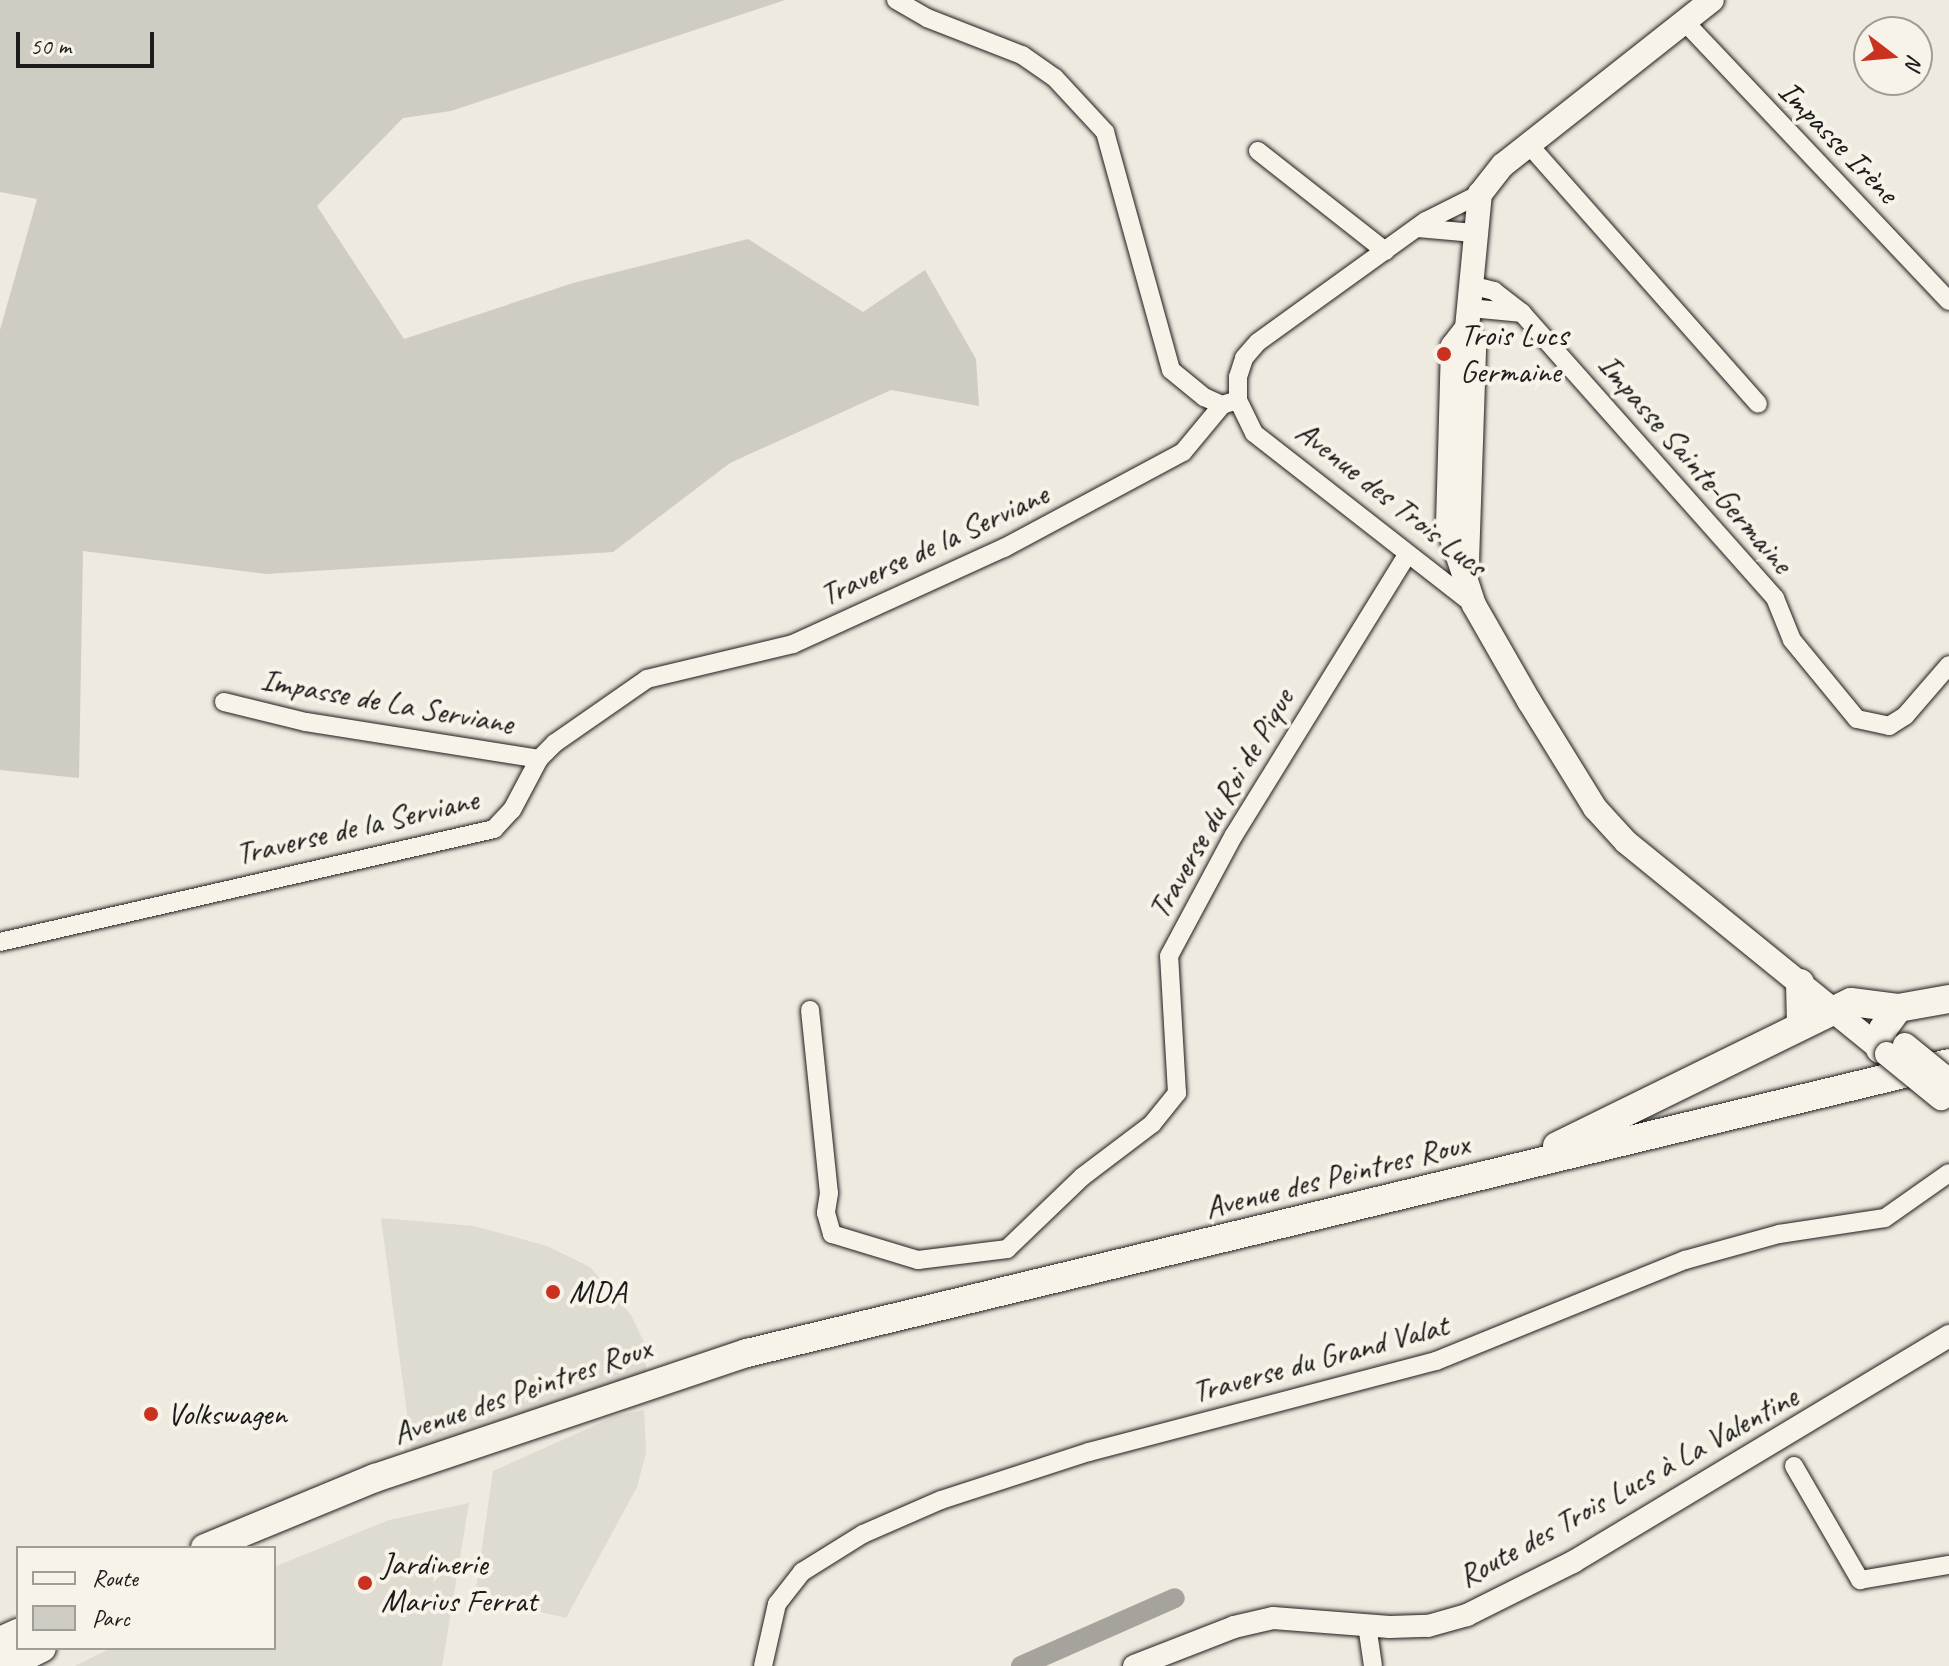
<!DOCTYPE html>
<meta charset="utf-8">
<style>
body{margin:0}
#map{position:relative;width:1949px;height:1666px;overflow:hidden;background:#eeeae0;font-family:Caveat,sans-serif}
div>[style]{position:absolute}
.built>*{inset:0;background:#dedbd1}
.green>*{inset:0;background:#cfccc3}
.canal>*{height:20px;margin:-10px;padding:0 10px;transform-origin:10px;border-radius:10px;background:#a6a39d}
.roads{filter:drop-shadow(0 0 2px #1c1c1c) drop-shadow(0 0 2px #1c1c1c)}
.minor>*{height:18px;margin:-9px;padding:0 9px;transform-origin:9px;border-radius:9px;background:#f7f3e8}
.tertiary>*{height:22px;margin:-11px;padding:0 11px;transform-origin:11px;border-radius:11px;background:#f7f3e8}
.secondary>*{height:24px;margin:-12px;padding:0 12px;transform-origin:12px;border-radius:12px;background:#f7f3e8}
.primary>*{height:28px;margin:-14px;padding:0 14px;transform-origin:14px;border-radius:14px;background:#f7f3e8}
.bridges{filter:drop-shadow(0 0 2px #1c1c1c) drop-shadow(0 0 2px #1c1c1c)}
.secondary-bridge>*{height:24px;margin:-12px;padding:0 12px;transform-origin:12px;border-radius:12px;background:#f7f3e8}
.dots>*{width:22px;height:22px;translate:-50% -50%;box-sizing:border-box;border:4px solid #f7f3e8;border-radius:50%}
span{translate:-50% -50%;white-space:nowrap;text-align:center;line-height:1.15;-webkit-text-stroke:8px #f7f3e8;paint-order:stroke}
.street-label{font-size:32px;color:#1c1c1c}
.poi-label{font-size:32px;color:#1c1c1c}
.left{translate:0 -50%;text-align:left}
.legend{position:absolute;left:16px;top:1546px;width:260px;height:104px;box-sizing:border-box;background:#f7f3e8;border:2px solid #9f9d96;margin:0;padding:10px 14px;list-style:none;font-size:24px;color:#1c1c1c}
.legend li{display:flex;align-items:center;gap:16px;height:40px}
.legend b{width:40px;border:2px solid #9f9d96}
.north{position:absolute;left:1853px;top:16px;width:80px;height:80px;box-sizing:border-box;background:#f7f3e8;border:2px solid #9f9d96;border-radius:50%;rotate:106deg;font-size:22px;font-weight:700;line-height:32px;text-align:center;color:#1c1c1c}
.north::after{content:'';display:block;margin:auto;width:28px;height:36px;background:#c8321e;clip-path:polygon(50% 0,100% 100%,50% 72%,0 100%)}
.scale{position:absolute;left:16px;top:32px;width:138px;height:36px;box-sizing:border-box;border:4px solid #1c1c1c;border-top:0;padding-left:10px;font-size:24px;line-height:28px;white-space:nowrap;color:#1c1c1c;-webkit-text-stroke:6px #f7f3e8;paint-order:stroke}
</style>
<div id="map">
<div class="built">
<div style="clip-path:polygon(381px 1218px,474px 1226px,547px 1246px,590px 1267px,631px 1315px,645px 1344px,646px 1375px,412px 1451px)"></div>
<div style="clip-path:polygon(644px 1410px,646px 1453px,637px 1487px,566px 1618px,475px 1596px,493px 1471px,616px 1416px)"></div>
<div style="clip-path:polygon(469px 1503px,442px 1666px,75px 1666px,111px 1648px,274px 1648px,274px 1567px,389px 1520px)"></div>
</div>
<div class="green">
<div style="clip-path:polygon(0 0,785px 0,451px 111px,403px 118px,317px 206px,404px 339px,573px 283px,748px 239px,863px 312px,925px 270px,976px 359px,979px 406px,891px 390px,730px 463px,613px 552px,267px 574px,83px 551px,79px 778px,0 770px,0 330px,37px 199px,0 192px)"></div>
</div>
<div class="canal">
<div style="left:1021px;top:1666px;width:168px;rotate:-23.8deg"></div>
</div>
<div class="roads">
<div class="minor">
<div style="left:896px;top:0;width:36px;rotate:30deg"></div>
<div style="left:927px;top:18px;width:102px;rotate:21.3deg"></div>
<div style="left:1022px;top:55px;width:40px;rotate:34.9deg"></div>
<div style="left:1055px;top:78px;width:74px;rotate:47.2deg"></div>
<div style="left:1105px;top:132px;width:247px;rotate:74.5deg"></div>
<div style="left:1171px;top:370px;width:43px;rotate:39.3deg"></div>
<div style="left:1204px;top:397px;width:20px;rotate:24deg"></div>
<div style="left:1222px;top:405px;width:9px;rotate:-18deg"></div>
<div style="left:1685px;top:22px;width:384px;rotate:46.6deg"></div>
<div style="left:1530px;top:146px;width:344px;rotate:48.5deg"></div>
<div style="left:1258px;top:151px;width:162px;rotate:38.2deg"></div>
<div style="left:1418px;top:228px;width:56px;rotate:5.1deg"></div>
<div style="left:1470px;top:285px;width:25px;rotate:14deg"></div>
<div style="left:1494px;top:291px;width:36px;rotate:38deg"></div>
<div style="left:1522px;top:313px;width:381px;rotate:48.4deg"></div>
<div style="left:1775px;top:598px;width:45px;rotate:68deg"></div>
<div style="left:1792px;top:640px;width:102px;rotate:50.6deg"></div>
<div style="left:1857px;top:719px;width:33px;rotate:12deg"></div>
<div style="left:1889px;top:726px;width:19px;rotate:-32deg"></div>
<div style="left:1905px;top:716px;width:67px;rotate:-49.2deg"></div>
<div style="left:1469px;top:308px;width:53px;rotate:5.4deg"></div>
<div style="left:1474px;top:605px;width:279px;rotate:-142deg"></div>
<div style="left:1254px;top:433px;width:37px;rotate:-116deg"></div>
<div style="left:1238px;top:400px;width:23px;rotate:-90deg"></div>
<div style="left:1238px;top:377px;width:20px;rotate:-72deg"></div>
<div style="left:1244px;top:358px;width:21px;rotate:-49deg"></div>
<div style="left:1258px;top:342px;width:207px;rotate:-35.8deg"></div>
<div style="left:1426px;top:221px;width:60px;rotate:-26.6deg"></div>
<div style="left:224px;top:702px;width:84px;rotate:13.7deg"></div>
<div style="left:306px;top:722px;width:236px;rotate:9deg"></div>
<div style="left:0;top:942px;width:507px;rotate:-12.88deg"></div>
<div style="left:494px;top:829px;width:26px;rotate:-47deg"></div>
<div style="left:512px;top:810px;width:58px;rotate:-62.1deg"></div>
<div style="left:539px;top:759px;width:23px;rotate:-45deg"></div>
<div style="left:555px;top:743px;width:112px;rotate:-34.8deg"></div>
<div style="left:647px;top:679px;width:150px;rotate:-13.5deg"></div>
<div style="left:793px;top:644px;width:232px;rotate:-24.5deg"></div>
<div style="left:1004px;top:548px;width:203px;rotate:-28.2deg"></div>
<div style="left:1183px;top:452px;width:61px;rotate:-50.3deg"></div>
<div style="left:810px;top:1010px;width:184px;rotate:84.1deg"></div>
<div style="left:829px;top:1193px;width:20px;rotate:99deg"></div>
<div style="left:826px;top:1213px;width:22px;rotate:74deg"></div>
<div style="left:832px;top:1234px;width:90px;rotate:16.8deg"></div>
<div style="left:918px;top:1260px;width:90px;rotate:-7deg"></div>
<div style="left:1007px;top:1249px;width:104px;rotate:-43.8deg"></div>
<div style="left:1082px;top:1177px;width:88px;rotate:-37.1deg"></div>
<div style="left:1152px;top:1124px;width:40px;rotate:-51deg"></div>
<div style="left:1177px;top:1093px;width:137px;rotate:-93.3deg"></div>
<div style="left:1169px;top:956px;width:137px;rotate:-61.8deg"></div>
<div style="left:1234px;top:835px;width:329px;rotate:-58.3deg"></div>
<div style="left:1794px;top:1466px;width:132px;rotate:59.9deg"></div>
<div style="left:1860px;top:1580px;width:90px;rotate:-9.6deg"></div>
<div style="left:1367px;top:1625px;width:41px;rotate:81.7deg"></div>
<div style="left:763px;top:1666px;width:64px;rotate:-77.3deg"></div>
<div style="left:777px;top:1604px;width:41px;rotate:-52deg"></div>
<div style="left:802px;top:1572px;width:72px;rotate:-31.9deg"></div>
<div style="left:863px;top:1534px;width:85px;rotate:-23.6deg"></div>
<div style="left:941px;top:1500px;width:156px;rotate:-18deg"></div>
<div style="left:1089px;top:1452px;width:359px;rotate:-14.7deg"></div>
<div style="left:1436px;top:1361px;width:269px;rotate:-22.1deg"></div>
<div style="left:1685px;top:1260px;width:98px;rotate:-15.5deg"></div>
<div style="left:1779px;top:1234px;width:107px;rotate:-8.6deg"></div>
<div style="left:1885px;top:1218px;width:78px;rotate:-35.1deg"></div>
</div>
<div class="tertiary">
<div style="left:1134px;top:1666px;width:107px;rotate:-21.3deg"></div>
<div style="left:1234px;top:1627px;width:40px;rotate:-13deg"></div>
<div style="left:1273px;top:1618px;width:117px;rotate:4.4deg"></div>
<div style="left:1390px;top:1627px;width:38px;rotate:-2deg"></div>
<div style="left:1428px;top:1626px;width:41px;rotate:-15.8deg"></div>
<div style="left:1467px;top:1615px;width:119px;rotate:-26.6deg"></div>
<div style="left:1573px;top:1562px;width:439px;rotate:-31deg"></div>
</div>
<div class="secondary">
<div style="left:1467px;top:328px;width:23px;rotate:128deg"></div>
<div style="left:1453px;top:346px;width:180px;rotate:91.6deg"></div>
<div style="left:1448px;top:526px;width:83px;rotate:71.8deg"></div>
<div style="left:1474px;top:605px;width:111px;rotate:60.2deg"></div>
<div style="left:1529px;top:701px;width:126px;rotate:58.3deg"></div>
<div style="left:1595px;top:808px;width:46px;rotate:47.6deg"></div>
<div style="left:1626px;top:842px;width:336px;rotate:39.1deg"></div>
<div style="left:1467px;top:562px;width:216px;rotate:-88.1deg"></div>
<div style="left:1474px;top:346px;width:19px;rotate:-111deg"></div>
<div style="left:1467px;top:328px;width:135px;rotate:-84.5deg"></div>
<div style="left:1480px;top:194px;width:37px;rotate:-52deg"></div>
<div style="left:1503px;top:165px;width:266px;rotate:-38.3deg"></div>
</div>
<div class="primary">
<div style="left:1800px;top:983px;width:40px;rotate:88.6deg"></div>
<div style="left:1880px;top:1049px;width:20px;rotate:-81deg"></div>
<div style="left:1883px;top:1029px;width:26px;rotate:-54deg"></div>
<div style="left:1557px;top:1146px;width:327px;rotate:-26.1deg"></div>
<div style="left:1851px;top:1002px;width:47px;rotate:7.3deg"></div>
<div style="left:1898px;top:1008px;width:52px;rotate:-10deg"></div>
<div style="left:205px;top:1548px;width:184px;rotate:-22.4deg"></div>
<div style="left:375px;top:1478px;width:392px;rotate:-18.6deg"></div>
<div style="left:747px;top:1353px;width:1236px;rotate:-13.56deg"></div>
<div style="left:0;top:1641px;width:20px;rotate:-24deg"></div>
<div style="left:6px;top:1666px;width:40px;rotate:-26.6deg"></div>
</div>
</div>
<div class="bridges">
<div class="secondary-bridge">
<div style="left:1905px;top:1045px;width:57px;rotate:39.3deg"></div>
<div style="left:1887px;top:1054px;width:70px;rotate:39.2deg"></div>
</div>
</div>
<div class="dots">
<div style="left:1444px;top:354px;background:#c8321e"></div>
<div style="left:553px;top:1292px;background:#c8321e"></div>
<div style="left:151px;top:1414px;background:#c8321e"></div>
<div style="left:365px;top:1583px;background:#c8321e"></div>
</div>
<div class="street-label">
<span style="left:1838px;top:142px;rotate:46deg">Impasse Irène</span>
<span style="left:1695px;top:464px;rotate:49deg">Impasse Sainte-Germaine</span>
<span style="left:1391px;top:499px;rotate:38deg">Avenue des Trois Lucs</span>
<span style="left:934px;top:545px;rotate:-25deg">Traverse de la Serviane</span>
<span style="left:387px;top:702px;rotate:10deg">Impasse de La Serviane</span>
<span style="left:1221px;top:804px;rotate:-60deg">Traverse du Roi de Pique</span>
<span style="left:357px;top:827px;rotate:-13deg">Traverse de la Serviane</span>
<span style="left:1337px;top:1176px;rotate:-14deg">Avenue des Peintres Roux</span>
<span style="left:1320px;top:1359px;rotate:-15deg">Traverse du Grand Valat</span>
<span style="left:522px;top:1391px;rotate:-19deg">Avenue des Peintres Roux</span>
<span style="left:1628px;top:1487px;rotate:-29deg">Route des Trois Lucs à La Valentine</span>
</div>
<div class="poi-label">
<span class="left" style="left:1460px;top:354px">Trois Lucs<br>Germaine</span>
<span class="left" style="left:569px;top:1292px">MDA</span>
<span class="left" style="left:167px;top:1414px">Volkswagen</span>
<span class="left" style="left:381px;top:1583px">Jardinerie<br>Marius Ferrat</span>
</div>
<ul class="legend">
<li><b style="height:10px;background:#f7f3e8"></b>Route</li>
<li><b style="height:22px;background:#cfccc3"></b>Parc</li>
</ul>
<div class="north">N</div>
<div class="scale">50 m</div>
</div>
